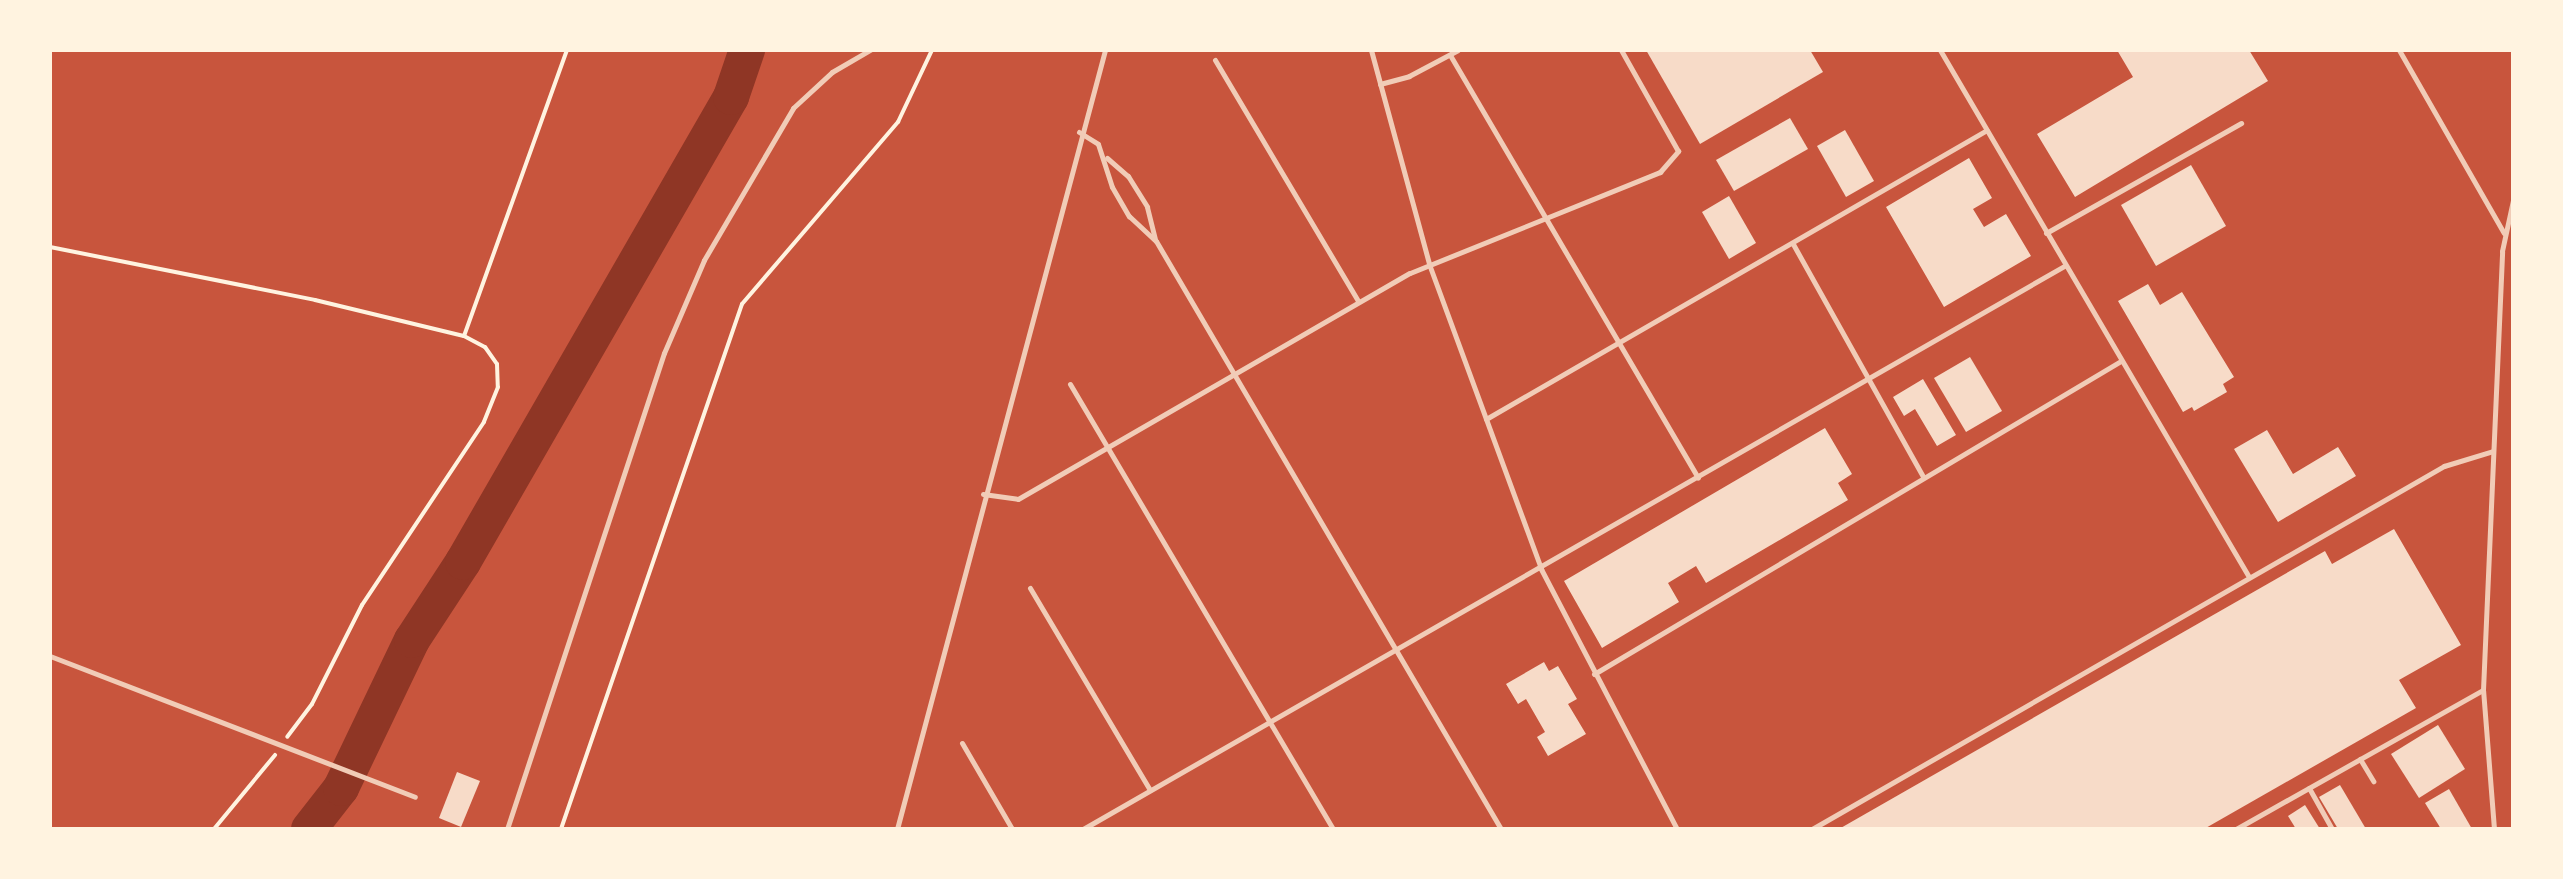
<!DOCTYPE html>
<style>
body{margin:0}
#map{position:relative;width:2563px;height:879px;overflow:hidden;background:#c8553d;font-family:"Zilla Slab",serif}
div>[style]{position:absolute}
.river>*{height:36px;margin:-18px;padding:0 18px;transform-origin:18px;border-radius:18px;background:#8f3625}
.building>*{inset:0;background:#f7dbc8}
.path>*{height:4px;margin:-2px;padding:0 2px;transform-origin:2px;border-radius:2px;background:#fff3e0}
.service>*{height:5px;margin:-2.5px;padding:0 2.5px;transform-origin:2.5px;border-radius:2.5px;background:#f1ccb7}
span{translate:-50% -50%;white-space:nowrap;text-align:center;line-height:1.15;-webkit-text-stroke:6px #fff3e0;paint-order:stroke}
.frame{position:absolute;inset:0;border:52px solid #fff3e0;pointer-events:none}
</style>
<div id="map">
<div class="river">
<div style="left:309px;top:829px;width:52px;rotate:-52deg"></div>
<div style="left:341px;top:788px;width:164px;rotate:-64.4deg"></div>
<div style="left:412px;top:640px;width:93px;rotate:-56.8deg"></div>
<div style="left:463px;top:562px;width:537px;rotate:-60.04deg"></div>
<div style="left:731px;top:97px;width:50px;rotate:-71.2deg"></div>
</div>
<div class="building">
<div style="clip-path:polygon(1646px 50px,1810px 50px,1823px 72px,1700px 144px)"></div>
<div style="clip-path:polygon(2117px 50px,2249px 50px,2268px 81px,2075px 197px,2037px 134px,2133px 77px)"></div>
<div style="clip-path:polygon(1790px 118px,1808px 149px,1734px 191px,1716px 160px)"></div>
<div style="clip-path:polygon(1845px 130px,1874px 181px,1846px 197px,1817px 146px)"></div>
<div style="clip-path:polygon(1969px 158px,1992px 198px,1973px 209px,1984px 227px,2006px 214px,2031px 256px,1944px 307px,1886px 207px)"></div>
<div style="clip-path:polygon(2191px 165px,2226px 226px,2156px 266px,2121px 205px)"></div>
<div style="clip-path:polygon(1729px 196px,1756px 243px,1729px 259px,1702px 212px)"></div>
<div style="clip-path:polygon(2148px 284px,2160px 305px,2182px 292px,2234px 377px,2223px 384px,2227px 392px,2194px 411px,2192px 407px,2183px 412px,2118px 301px)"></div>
<div style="clip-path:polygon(1970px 357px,2002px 411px,1966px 432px,1934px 378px)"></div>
<div style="clip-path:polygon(1923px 379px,1956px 435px,1937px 446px,1915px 409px,1904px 416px,1893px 397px)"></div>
<div style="clip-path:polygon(1825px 428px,1852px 474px,1838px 483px,1848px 500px,1706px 583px,1696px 566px,1668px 583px,1679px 602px,1602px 648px,1564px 581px)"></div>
<div style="clip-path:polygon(2267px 430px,2293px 474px,2338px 447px,2356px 476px,2278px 522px,2234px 449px)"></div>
<div style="clip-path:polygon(2394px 529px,2461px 645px,2399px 680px,2416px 708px,2204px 829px,1839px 829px,2325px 551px,2332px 564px)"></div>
<div style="clip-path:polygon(1544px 662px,1549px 671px,1558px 666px,1577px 699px,1568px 704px,1586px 734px,1548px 756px,1537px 737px,1545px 732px,1526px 699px,1518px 704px,1506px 684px)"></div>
<div style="clip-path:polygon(2438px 725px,2465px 769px,2419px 798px,2391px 754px)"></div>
<div style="clip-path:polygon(457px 772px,480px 781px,461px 827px,439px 818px)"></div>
<div style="clip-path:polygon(2340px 785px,2366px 829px,2338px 829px,2319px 797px)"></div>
<div style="clip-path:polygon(2449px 789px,2472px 829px,2441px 829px,2425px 803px)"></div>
<div style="clip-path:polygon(2305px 805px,2320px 829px,2296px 829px,2288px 816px)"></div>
</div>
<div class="path">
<div style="left:50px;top:247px;width:270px;rotate:11.3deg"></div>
<div style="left:315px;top:300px;width:153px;rotate:13.6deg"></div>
<div style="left:464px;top:336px;width:24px;rotate:28deg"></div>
<div style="left:485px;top:347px;width:21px;rotate:55deg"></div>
<div style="left:497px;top:364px;width:23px;rotate:88deg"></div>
<div style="left:498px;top:387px;width:38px;rotate:112deg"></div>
<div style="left:484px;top:422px;width:220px;rotate:123.7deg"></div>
<div style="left:362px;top:605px;width:111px;rotate:116.8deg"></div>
<div style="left:312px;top:704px;width:41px;rotate:127.1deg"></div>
<div style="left:464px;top:336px;width:304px;rotate:-70.2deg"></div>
<div style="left:214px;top:829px;width:96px;rotate:-50.5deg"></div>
<div style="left:561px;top:829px;width:555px;rotate:-70.98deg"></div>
<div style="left:742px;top:304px;width:240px;rotate:-49.4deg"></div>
<div style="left:898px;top:122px;width:80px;rotate:-64.7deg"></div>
</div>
<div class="service">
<div style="left:1371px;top:50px;width:222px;rotate:74.8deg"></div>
<div style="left:1429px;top:264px;width:325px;rotate:69.8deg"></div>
<div style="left:1541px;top:569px;width:293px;rotate:62.4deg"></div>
<div style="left:1940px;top:50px;width:611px;rotate:59.62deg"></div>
<div style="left:2399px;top:50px;width:211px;rotate:60.2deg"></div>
<div style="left:1450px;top:55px;width:490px;rotate:59.6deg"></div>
<div style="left:1215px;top:60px;width:280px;rotate:59.3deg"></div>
<div style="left:1380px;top:84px;width:30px;rotate:-15deg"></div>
<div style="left:1409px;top:76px;width:55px;rotate:-28deg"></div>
<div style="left:1079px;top:132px;width:22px;rotate:32deg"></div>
<div style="left:1098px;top:144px;width:45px;rotate:72deg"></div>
<div style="left:1112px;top:187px;width:34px;rotate:60deg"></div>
<div style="left:1129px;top:216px;width:37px;rotate:43deg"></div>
<div style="left:1156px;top:241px;width:682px;rotate:59.6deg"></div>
<div style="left:1107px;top:158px;width:28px;rotate:41deg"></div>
<div style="left:1128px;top:176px;width:36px;rotate:58deg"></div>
<div style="left:1147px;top:207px;width:34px;rotate:76deg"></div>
<div style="left:2046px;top:233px;width:224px;rotate:-29.4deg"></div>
<div style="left:1793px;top:244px;width:267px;rotate:60.8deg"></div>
<div style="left:1070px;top:384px;width:517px;rotate:59.42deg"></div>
<div style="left:1486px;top:419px;width:578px;rotate:-29.98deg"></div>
<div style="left:983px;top:494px;width:35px;rotate:8deg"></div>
<div style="left:1018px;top:499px;width:452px;rotate:-30deg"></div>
<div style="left:1410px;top:273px;width:270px;rotate:-22deg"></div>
<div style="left:1660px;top:172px;width:28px;rotate:-49deg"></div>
<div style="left:1678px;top:151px;width:116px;rotate:-119.4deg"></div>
<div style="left:1030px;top:588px;width:235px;rotate:59.3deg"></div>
<div style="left:50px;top:656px;width:391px;rotate:21.1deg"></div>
<div style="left:1594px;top:674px;width:613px;rotate:-30.71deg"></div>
<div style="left:962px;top:743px;width:99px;rotate:59.8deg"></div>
<div style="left:2360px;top:759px;width:26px;rotate:59deg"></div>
<div style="left:2309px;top:788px;width:47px;rotate:60.7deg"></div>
<div style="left:507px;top:829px;width:501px;rotate:-71.75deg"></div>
<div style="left:664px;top:353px;width:101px;rotate:-66.7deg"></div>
<div style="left:704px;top:260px;width:176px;rotate:-59.6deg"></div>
<div style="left:793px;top:108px;width:53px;rotate:-42.7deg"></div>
<div style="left:832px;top:72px;width:44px;rotate:-30.1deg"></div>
<div style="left:897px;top:829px;width:806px;rotate:-75.05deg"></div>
<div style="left:1083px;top:829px;width:1131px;rotate:-29.85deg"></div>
<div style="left:1812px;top:829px;width:729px;rotate:-29.87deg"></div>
<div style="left:2444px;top:466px;width:51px;rotate:-17deg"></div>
<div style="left:2236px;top:829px;width:283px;rotate:-29.4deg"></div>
<div style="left:2494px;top:829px;width:139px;rotate:-94.5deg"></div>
<div style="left:2483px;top:690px;width:439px;rotate:-87.5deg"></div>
<div style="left:2502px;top:251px;width:52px;rotate:-77.8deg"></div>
</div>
<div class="frame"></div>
</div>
